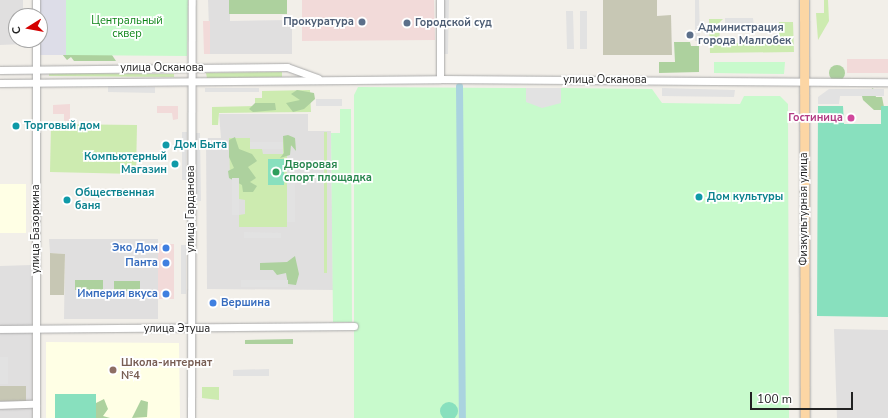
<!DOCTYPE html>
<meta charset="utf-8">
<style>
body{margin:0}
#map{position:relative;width:888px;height:418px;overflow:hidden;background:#f2efe9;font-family:"Nunito Sans",sans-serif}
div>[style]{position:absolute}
.residential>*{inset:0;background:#e0dfdf}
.commercial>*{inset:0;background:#f2dad9}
.education>*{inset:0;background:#ffffe5}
.construction>*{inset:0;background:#c7c7b4}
.grass>*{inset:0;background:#cdebb0}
.forest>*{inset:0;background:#add19e}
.round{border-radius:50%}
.park>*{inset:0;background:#c8facc}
.pitch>*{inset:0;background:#88e0be}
.parking>*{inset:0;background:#e2e2e2}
.plaza>*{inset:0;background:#dddde8}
.canal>*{height:7px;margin:-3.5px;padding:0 3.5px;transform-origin:3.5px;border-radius:3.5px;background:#aad3df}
.roads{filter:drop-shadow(0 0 1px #a9a9a9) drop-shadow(0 0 1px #a9a9a9)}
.minor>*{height:7px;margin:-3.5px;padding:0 3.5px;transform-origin:3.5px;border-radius:3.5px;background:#fff}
.major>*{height:9px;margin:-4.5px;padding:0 4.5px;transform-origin:4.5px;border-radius:4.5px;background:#fcd6a4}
.dots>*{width:11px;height:11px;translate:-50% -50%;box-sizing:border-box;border:2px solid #fff;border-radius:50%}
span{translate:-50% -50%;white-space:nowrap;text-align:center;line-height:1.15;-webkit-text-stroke:3.5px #fff;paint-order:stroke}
.park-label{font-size:11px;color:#0c8416}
.service-label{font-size:11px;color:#4e5e75;font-weight:700}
.right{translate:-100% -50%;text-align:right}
.left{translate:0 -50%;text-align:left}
.street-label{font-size:11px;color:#222}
.hotel-label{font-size:11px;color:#b23c85;font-weight:700}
.culture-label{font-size:11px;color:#0d838f;font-weight:700}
.leisure-label{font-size:11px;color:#27864d;font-weight:700}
.shop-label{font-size:11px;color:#366cbe;font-weight:700}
.education-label{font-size:11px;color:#785e54;font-weight:700}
.north{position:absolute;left:8px;top:8px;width:40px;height:40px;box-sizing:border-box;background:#fff;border:1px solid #a7a7a7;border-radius:50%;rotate:259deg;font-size:11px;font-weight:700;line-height:16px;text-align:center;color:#222}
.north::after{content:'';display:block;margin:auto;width:14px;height:18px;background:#d40000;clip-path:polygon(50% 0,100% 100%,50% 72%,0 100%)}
.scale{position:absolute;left:750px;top:392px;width:103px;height:18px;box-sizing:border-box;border:2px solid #222;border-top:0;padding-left:5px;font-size:12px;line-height:14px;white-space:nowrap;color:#222;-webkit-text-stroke:3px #fff;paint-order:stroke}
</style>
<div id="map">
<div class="residential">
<div style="clip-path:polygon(0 0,23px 0,23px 16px,16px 16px,16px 40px,23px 40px,23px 44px,0 45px)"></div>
<div style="clip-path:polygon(208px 0,230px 0,230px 21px,292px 20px,292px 54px,210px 54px)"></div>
<div style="clip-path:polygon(219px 114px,308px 114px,308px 131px,331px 131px,333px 290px,207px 289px,206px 138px,221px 138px)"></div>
<div style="clip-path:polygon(49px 239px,158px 239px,158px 319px,64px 319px,65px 254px,50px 253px)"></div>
<div style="clip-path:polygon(32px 265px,32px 418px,0 418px,0 266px)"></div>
<div style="clip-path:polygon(834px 329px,888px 330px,888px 418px,837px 418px)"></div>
</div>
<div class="commercial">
<div style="clip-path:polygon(302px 0,434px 0,435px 40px,302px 41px)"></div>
<div style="clip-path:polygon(203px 21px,210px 21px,210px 54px,204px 54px)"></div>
<div style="clip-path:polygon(847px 59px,888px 59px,888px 73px,847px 73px)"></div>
<div style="clip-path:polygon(70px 104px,70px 121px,64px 121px,64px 114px,53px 114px,53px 105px)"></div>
<div style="clip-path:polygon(157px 106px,178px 106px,178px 119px,173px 120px,172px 113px,157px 113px)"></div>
<div style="clip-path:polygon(158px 244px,174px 244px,174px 299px,158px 299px)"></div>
</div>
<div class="education">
<div style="clip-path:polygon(0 184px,26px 184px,26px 233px,0 233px)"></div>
<div style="clip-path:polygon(46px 342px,179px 343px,180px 418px,46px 418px)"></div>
</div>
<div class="construction">
<div style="clip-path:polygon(603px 0,657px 0,657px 16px,671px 15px,672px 55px,603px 55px)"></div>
<div style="clip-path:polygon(50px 253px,65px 254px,64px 295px,50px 295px)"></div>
<div style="clip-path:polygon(0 386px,26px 386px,26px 401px,0 401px)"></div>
</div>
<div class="grass">
<div style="clip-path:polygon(824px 0,828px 0,829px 21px,818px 40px,816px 13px,824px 13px)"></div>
<div style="clip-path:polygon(709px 19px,723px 19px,719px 23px,720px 43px,779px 43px,779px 22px,793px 22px,794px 52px,710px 53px)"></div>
<div style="clip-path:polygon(282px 72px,282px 77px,207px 78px,206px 73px)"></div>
<div style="clip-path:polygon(49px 73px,174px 74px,174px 77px,49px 76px)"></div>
<div style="clip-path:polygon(310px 90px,311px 112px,219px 113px,218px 125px,212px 125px,212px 107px,255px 106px,255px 98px,262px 98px,262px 91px)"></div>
<div style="clip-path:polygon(51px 124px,137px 125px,136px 174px,50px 172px)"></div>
<div style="clip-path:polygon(324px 132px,327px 132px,327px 273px,324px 273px)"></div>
<div style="clip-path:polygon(229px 138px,250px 138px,250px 149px,262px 149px,263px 154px,283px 154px,283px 138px,294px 146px,287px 146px,287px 227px,239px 227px,239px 215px,245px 214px,245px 200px,239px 199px,239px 178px,230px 178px)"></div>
<div style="clip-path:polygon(202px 387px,219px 387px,219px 400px,202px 398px)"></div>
</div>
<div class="forest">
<div style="clip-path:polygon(229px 0,287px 0,287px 14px,229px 14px)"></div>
<div style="clip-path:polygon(65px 4px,110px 52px,116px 61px,74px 61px,71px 57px,67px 60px,62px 54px,54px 54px)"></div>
<div style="clip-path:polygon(674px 42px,690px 42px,691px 46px,699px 46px,699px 72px,659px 73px,659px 62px,675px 62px)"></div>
<div class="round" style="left:829px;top:65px;width:16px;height:16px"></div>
<div style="clip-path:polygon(873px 88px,876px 97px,882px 97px,888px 127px,882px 110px,874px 110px,863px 100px,862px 96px)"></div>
<div style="clip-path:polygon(297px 90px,314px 93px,315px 99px,304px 109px,293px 112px,286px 103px,300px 100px,291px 94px)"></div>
<div style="clip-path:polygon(255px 103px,275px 103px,276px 110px,253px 112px,249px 109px)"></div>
<div style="clip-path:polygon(288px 135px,295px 138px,296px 151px,291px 145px,290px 155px,280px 158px,284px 153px,283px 136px)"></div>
<div style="clip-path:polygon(235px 137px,239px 149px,252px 154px,257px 161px,248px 167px,256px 178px,250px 182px,257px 186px,253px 192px,243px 192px,242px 185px,229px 178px,228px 171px,234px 168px,229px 157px,229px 140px)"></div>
<div style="clip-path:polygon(295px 256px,299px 274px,296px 285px,288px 284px,286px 273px,277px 275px,273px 270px,260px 270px,260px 263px,287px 262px)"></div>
<div style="clip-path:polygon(75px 280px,103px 280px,103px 290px,75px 290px)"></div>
<div style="clip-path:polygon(114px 281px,140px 281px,140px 291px,114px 291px)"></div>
<div style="clip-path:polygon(293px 339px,293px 344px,245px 344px,245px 340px)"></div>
<div style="clip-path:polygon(104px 399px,108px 409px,103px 416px,110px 418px,93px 418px,94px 404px)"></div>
<div style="clip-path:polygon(141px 400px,148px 402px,147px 417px,132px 418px)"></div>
</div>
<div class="park">
<div style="clip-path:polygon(66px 0,188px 0,187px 56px,66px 55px)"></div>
<div style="clip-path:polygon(714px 62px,785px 62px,784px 74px,714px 73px)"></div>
<div style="clip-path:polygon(358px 87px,526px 88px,526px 102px,560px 103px,561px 88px,652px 89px,662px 103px,740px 104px,744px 96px,780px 96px,788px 104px,789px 418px,354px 418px,354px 95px)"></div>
<div style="clip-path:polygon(340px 109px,351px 109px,352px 322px,333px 322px,331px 133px,340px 133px)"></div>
</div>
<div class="pitch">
<div style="clip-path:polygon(818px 106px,843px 106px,844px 124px,881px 124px,881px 106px,888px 106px,888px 317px,817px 316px)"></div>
<div style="clip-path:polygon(268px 159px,284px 159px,284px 185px,268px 185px)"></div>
<div style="clip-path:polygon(55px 394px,96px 394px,96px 418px,55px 418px)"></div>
<div class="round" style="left:440px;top:402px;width:18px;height:18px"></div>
</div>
<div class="parking">
<div style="clip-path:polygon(443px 0,449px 0,448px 54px,442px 54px)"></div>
<div style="clip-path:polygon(695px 0,699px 0,700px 41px,695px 41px)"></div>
<div style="clip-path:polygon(566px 11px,573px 11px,574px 49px,567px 49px)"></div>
<div style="clip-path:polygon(580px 11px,587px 11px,587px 49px,580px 49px)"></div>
<div style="clip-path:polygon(725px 18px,753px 18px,754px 27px,725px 27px)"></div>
<div style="clip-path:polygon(108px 86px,155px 87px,155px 93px,108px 92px)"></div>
<div style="clip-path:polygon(205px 88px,259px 88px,259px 92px,205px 92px)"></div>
<div style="clip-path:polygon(526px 88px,561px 88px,561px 103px,542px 108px,526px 102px)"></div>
<div style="clip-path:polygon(662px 88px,735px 90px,734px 97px,662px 96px)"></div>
<div style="clip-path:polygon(829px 89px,884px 89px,884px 96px,840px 96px,839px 104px,818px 104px,818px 97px)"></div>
<div style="clip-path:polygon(316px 99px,342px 99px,342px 106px,316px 106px)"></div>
<div style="clip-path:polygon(182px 132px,187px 132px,186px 180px,182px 180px)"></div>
<div style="clip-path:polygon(196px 133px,200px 133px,201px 201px,196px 201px)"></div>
<div style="clip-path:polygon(250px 142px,283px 142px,283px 149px,250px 149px)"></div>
<div style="clip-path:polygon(287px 176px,295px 176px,295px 222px,287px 222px)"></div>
<div style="clip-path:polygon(232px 178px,239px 178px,239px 215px,232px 215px)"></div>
<div style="clip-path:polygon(244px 232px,281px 233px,281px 238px,244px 238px)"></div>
<div style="clip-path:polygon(181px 245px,186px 245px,186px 294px,181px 294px)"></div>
<div style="clip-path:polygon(241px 280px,288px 280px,288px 287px,241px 287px)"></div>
<div style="clip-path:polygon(0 357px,8px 357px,8px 384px,0 384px)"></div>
<div style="clip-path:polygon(269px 369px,269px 376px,233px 376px,233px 370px)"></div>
</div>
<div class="plaza">
<div style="clip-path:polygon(40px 0,66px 0,66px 55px,40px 55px)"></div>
</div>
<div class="canal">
<div style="left:459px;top:86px;width:332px;rotate:89.5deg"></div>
</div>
<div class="roads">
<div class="minor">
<div style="left:36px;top:16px;width:16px;rotate:-90deg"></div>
<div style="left:36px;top:40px;width:378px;rotate:90deg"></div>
<div style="left:0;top:70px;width:287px;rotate:-0.6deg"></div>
<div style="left:287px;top:67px;width:33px;rotate:20deg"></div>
<div style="left:440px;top:79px;width:79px;rotate:-90deg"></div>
<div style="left:0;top:83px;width:440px;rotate:-0.5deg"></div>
<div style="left:440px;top:79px;width:448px;rotate:0.4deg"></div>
<div style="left:0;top:329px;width:354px;rotate:-0.5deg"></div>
<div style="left:0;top:405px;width:36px;rotate:-2deg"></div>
<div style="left:191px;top:418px;width:418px;rotate:-89.9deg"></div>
</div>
<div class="major">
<div style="left:804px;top:0;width:418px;rotate:89.9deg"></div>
</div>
</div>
<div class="dots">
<div style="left:362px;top:22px;background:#5c6f8a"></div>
<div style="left:407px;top:23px;background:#5c6f8a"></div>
<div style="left:690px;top:35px;background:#5c6f8a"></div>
<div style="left:851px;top:118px;background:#d1479c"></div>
<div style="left:16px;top:126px;background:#0f9aa8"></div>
<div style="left:166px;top:145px;background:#0f9aa8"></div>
<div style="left:175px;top:164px;background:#0f9aa8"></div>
<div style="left:276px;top:172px;background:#2e9e5b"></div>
<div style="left:699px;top:197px;background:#0f9aa8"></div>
<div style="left:67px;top:200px;background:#0f9aa8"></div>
<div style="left:166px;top:248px;background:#3f7fe0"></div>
<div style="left:166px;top:263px;background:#3f7fe0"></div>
<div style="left:166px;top:294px;background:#3f7fe0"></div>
<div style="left:213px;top:303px;background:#3f7fe0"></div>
<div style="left:113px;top:370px;background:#8d6e63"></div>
</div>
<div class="park-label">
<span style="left:127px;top:28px">Центральный<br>сквер</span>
</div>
<div class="service-label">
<span class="right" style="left:354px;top:22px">Прокуратура</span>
<span class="left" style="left:415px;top:23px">Городской суд</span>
<span class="left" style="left:698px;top:35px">Администрация<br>города Малгобек</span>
</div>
<div class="street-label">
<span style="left:162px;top:68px">улица Осканова</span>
<span style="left:605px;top:80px">улица Осканова</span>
<span style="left:191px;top:209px;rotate:-90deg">улица Гарданова</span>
<span style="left:804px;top:209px;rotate:-90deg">Физкультурная улица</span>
<span style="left:36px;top:229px;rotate:-90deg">улица Базоркина</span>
<span style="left:177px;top:329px">улица Этуша</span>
</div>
<div class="hotel-label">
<span class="right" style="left:843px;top:118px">Гостиница</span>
</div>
<div class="culture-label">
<span class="left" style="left:24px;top:126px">Торговый дом</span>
<span class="left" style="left:174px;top:145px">Дом Быта</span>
<span class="right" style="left:167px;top:164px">Компьютерный<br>Магазин</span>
<span class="left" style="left:75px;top:200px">Общественная<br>баня</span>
<span class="left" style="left:707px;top:197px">Дом культуры</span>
</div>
<div class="leisure-label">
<span class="left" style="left:284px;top:172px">Дворовая<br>спорт площадка</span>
</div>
<div class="shop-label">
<span class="right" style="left:158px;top:248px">Эко Дом</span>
<span class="right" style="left:158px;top:263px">Панта</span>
<span class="right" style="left:158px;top:294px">Империя вкуса</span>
<span class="left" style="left:221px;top:303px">Вершина</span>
</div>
<div class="education-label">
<span class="left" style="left:121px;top:370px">Школа-интернат<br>№4</span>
</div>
<div class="north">С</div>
<div class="scale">100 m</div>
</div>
